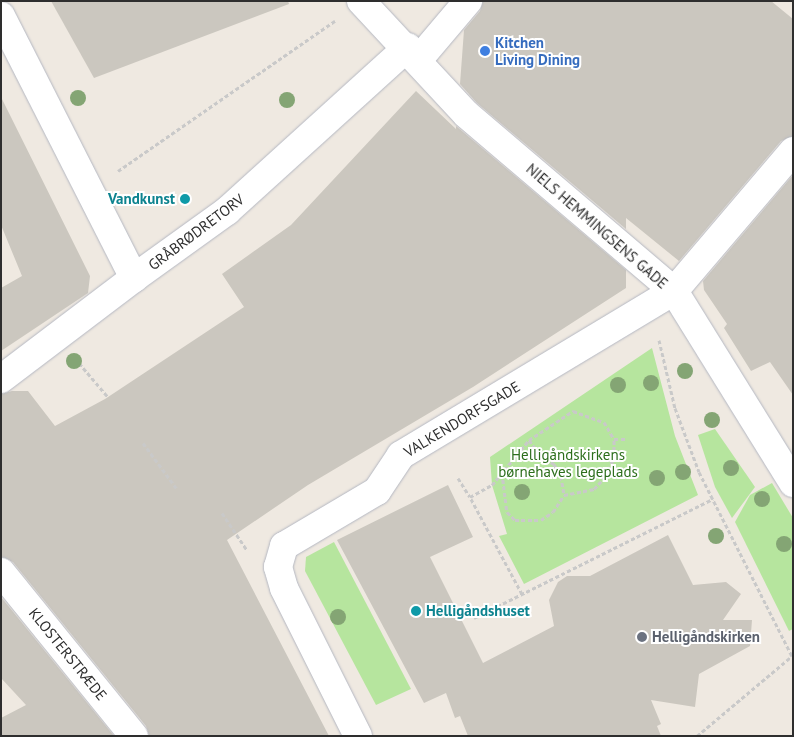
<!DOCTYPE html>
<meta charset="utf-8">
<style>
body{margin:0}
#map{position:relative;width:794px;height:737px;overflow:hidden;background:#efe9e1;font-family:"PT Sans",sans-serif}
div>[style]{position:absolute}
.green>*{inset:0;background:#b6e59e}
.building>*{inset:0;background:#cbc7bf}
.path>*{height:3px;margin-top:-1.5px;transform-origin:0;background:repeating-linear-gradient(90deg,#c9c9c9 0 4px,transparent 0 6.5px)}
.roads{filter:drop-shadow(0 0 1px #b4b7c1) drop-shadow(0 0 1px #b4b7c1)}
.pedestrian>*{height:28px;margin:-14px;padding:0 14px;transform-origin:14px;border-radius:14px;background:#fff}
.minor>*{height:28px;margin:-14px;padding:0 14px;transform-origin:14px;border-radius:14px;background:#fff}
.trees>*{width:16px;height:16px;margin:-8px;border-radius:50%;background:#84a574}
.dots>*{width:14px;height:14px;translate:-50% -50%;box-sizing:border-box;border:2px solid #fff;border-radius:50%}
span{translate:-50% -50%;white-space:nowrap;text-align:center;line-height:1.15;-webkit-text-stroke:4px #fff;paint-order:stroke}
.shop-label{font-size:15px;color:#366cbe;font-weight:700}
.left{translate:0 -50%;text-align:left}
.culture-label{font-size:15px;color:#0d838f;font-weight:700}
.right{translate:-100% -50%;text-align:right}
.street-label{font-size:15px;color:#2e2e2e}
.park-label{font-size:15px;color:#2c6e1b}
.worship-label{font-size:15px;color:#5b616d;font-weight:700}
.frame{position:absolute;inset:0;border:2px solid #2e2e2e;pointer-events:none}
</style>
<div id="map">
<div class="green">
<div style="clip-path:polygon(652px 348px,675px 436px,698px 495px,524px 584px,499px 536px,507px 534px,492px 485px,490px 457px)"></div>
<div style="clip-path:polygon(715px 429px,755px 487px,732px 518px,715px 487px,698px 435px)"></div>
<div style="clip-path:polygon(772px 483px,793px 518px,793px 629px,789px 631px,735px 522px,750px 495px)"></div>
<div style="clip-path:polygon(334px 542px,411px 689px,376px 705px,305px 571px,306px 557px)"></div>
</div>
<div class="building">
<div style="clip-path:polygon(51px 1px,288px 1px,289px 4px,94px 78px)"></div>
<div style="clip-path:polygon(483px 1px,771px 1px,793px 19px,793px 136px,781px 141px,679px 261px,626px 218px,626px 229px,477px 103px,460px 84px,464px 30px,480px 11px)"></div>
<div style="clip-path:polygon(416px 91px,456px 129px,456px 126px,626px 270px,626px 288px,473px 387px,308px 485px,227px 540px,329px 736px,149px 736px,146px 726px,13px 562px,1px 557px,1px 394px,12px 391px,28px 391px,55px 426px,105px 399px,244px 307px,222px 274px,291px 225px)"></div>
<div style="clip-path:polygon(1px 97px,90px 276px,88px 293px,1px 351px,1px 288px,22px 276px,1px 225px)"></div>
<div style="clip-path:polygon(793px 175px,793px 395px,770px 362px,751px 371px,724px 328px,727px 324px,704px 290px,703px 281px)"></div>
<div style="clip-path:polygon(448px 485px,473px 537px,430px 557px,483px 663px,554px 626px,549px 600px,558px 582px,567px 576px,590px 576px,668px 535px,693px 585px,726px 582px,741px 594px,723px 620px,752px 620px,750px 646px,699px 674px,695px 707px,651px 700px,661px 724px,657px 726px,661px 736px,468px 736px,460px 716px,455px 718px,446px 693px,424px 703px,337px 540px)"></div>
<div style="clip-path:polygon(1px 597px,114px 736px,1px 736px,1px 718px,26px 705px,1px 678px)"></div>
</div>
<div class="path">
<div style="left:118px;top:171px;width:264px;rotate:-34.7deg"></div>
<div style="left:659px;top:340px;width:70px;rotate:76.8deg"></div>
<div style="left:675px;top:408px;width:68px;rotate:69.4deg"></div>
<div style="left:699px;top:472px;width:206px;rotate:63.2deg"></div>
<div style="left:79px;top:363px;width:45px;rotate:49.5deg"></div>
<div style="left:529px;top:440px;width:19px;rotate:54deg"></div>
<div style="left:540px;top:455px;width:17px;rotate:33deg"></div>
<div style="left:554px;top:464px;width:14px;rotate:60deg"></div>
<div style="left:561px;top:476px;width:19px;rotate:81deg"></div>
<div style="left:143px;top:443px;width:57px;rotate:53.5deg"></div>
<div style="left:502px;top:473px;width:39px;rotate:83deg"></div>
<div style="left:507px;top:512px;width:11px;rotate:45deg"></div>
<div style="left:515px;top:520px;width:26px"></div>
<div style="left:541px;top:520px;width:14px;rotate:-34deg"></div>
<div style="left:553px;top:512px;width:20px;rotate:-57deg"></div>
<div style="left:564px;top:495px;width:31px;rotate:-11deg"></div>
<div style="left:594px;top:489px;width:18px;rotate:-47deg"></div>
<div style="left:606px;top:476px;width:21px;rotate:-67deg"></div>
<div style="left:614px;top:457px;width:18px;rotate:-90deg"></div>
<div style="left:458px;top:478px;width:22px;rotate:58deg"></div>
<div style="left:222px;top:513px;width:45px;rotate:56deg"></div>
<div style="left:522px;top:594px;width:110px;rotate:-118.2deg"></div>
<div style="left:470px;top:497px;width:25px;rotate:-29deg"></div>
<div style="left:492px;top:485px;width:58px;rotate:-50.6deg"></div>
<div style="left:529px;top:440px;width:53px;rotate:-33.4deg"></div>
<div style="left:573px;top:411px;width:33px;rotate:20deg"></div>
<div style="left:604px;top:422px;width:20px;rotate:60deg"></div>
<div style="left:614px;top:439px;width:12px"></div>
<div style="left:474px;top:618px;width:267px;rotate:-26.5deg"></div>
<div style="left:697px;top:736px;width:124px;rotate:-40.1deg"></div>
</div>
<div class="roads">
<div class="pedestrian">
<div style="left:1px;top:16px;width:294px;rotate:63.1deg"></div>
<div style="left:134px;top:278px;width:115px;rotate:-35.8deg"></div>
<div style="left:227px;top:211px;width:244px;rotate:-42.2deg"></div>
<div style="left:419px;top:59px;width:76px;rotate:-49.8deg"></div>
<div style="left:674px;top:291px;width:184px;rotate:-49.6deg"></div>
<div style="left:1px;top:379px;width:167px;rotate:-37.2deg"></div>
</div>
<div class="minor">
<div style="left:361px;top:1px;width:154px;rotate:47.1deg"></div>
<div style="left:466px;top:114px;width:273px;rotate:40.4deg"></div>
<div style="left:674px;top:291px;width:226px;rotate:58.2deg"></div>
<div style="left:1px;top:572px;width:211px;rotate:51deg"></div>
<div style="left:358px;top:736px;width:165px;rotate:-116.6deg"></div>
<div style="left:284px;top:588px;width:22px;rotate:-106deg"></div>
<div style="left:278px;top:567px;width:22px;rotate:-74deg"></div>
<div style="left:284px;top:546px;width:108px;rotate:-30.6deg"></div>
<div style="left:377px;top:491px;width:43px;rotate:-56.3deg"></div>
<div style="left:401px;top:455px;width:318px;rotate:-31deg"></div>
</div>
</div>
<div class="trees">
<div style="left:78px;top:98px"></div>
<div style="left:287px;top:100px"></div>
<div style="left:74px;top:361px"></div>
<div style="left:685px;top:371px"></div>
<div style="left:651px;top:383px"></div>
<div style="left:618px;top:385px"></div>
<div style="left:712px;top:420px"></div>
<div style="left:731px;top:468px"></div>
<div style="left:683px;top:472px"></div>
<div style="left:657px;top:478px"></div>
<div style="left:522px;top:492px"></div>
<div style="left:762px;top:499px"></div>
<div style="left:716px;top:536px"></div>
<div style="left:784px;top:544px"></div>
<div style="left:338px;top:617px"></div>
</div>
<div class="dots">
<div style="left:485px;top:51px;background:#3f7fe0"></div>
<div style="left:185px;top:199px;background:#0f9aa8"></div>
<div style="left:416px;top:611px;background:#0f9aa8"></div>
<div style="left:642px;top:637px;background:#6b7280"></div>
</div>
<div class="shop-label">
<span class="left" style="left:495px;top:51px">Kitchen<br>Living Dining</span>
</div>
<div class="culture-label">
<span class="right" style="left:175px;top:199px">Vandkunst</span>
<span class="left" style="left:426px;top:611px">Helligåndshuset</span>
</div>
<div class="street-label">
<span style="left:597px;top:226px;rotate:41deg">NIELS HEMMINGSENS GADE</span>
<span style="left:196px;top:232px;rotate:-37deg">GRÅBRØDRETORV</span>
<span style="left:462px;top:419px;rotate:-31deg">VALKENDORFSGADE</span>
<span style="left:68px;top:654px;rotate:51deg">KLOSTERSTRÆDE</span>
</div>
<div class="park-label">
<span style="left:568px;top:463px">Helligåndskirkens<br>børnehaves legeplads</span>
</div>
<div class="worship-label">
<span class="left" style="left:652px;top:637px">Helligåndskirken</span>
</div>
<div class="frame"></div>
</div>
